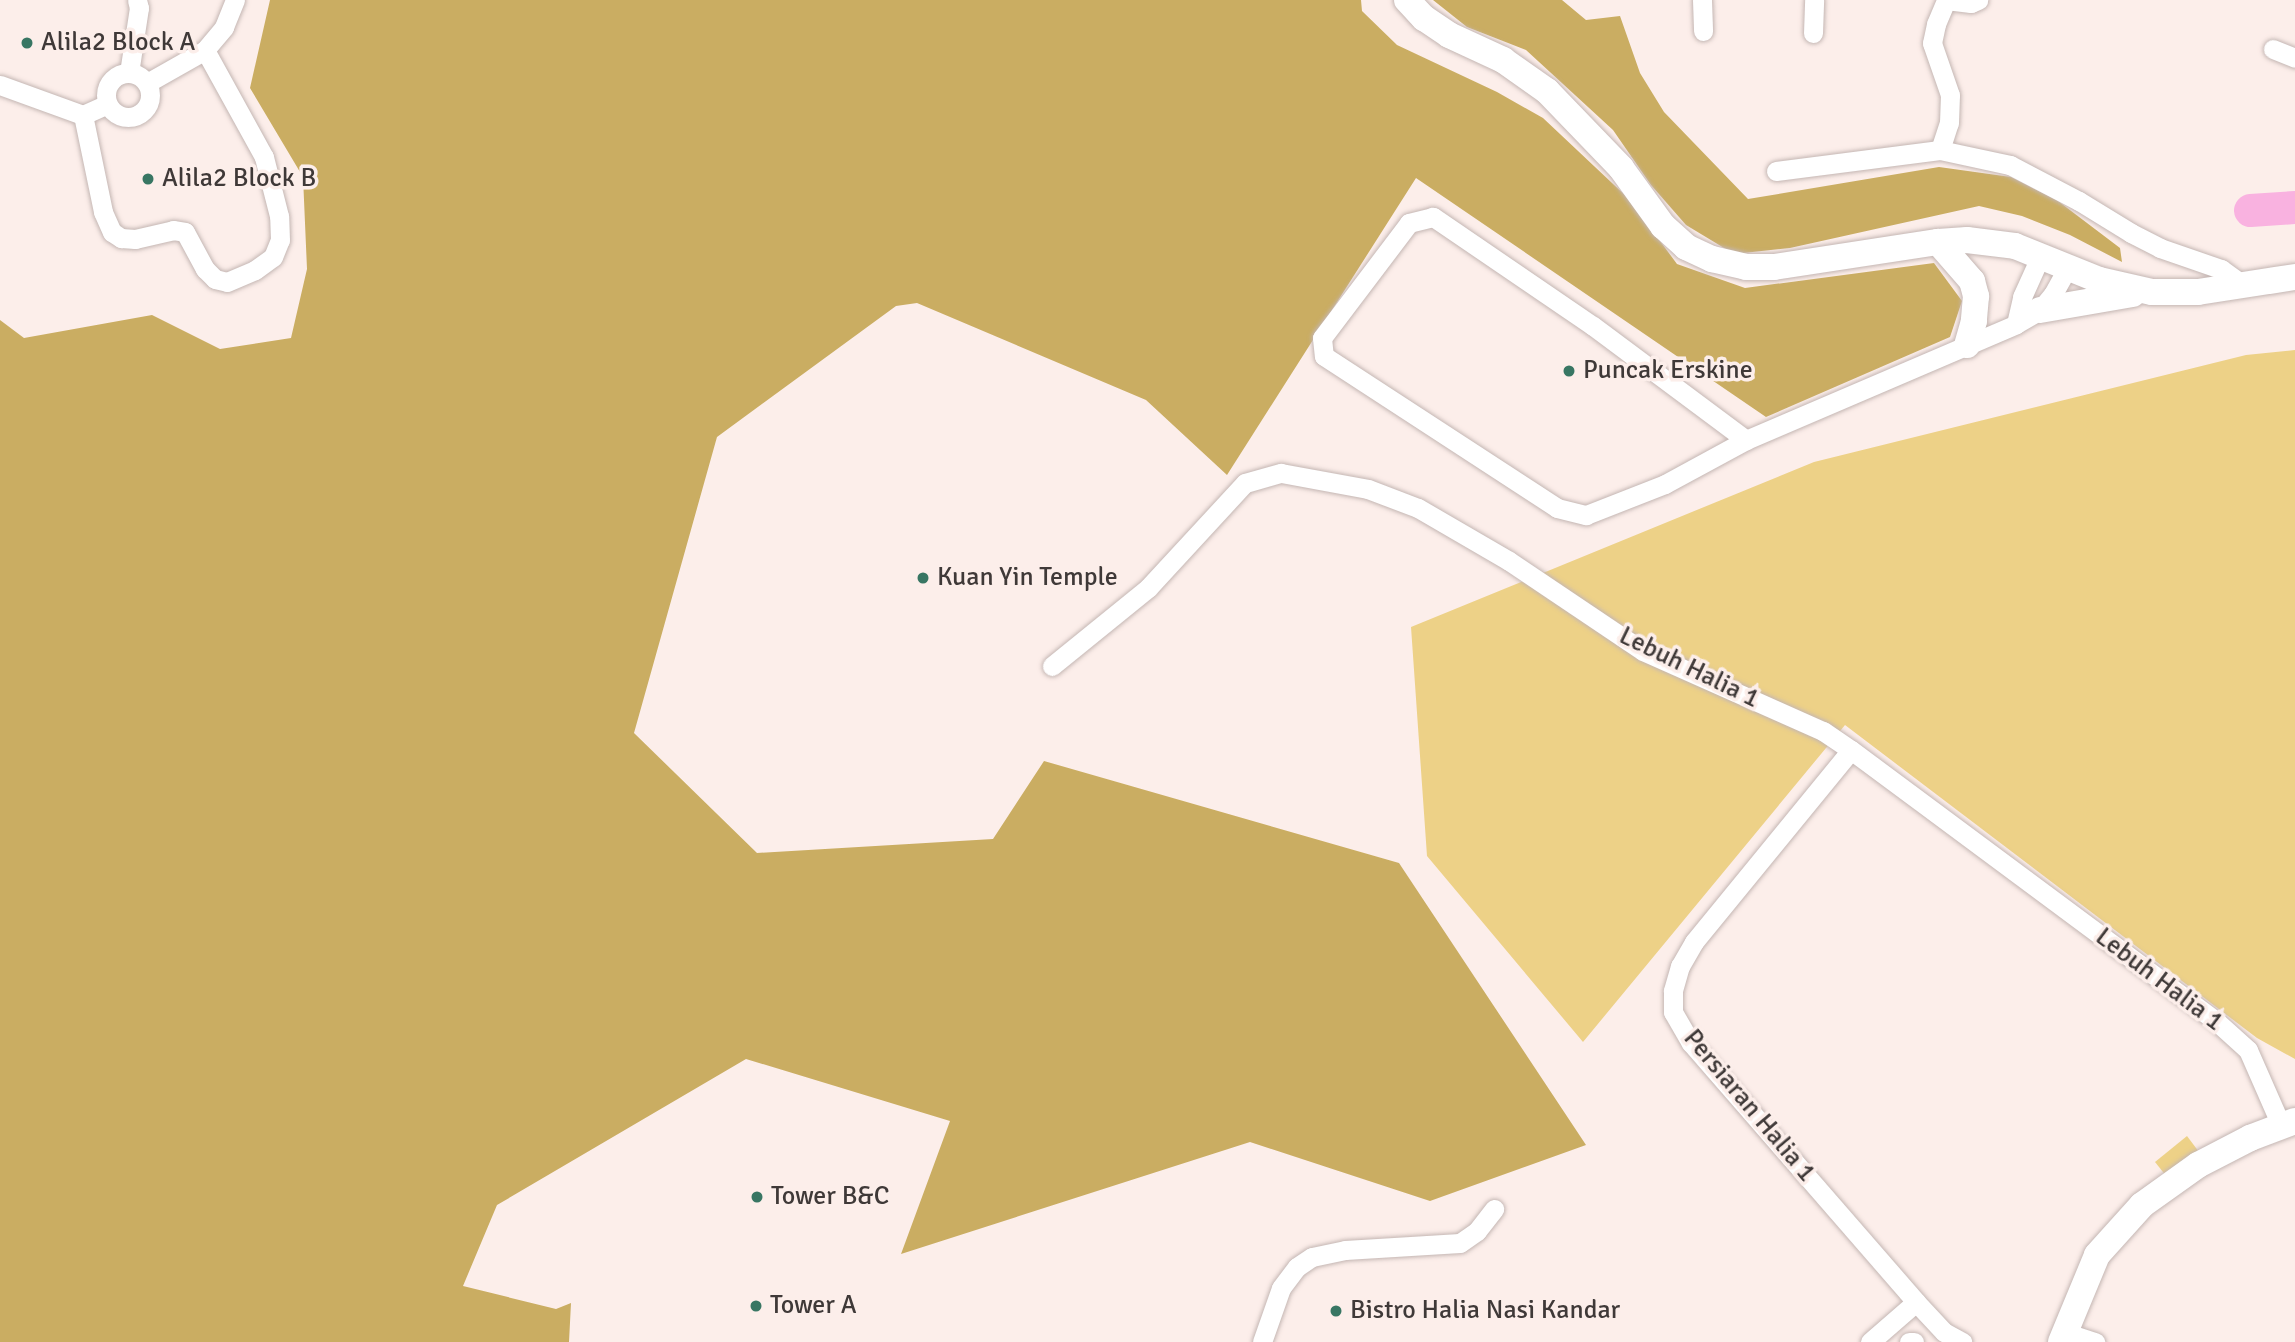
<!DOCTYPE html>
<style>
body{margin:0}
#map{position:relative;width:2295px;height:1342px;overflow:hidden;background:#fceeea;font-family:Signika,sans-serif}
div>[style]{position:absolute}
.green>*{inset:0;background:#edd187}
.forest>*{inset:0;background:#caad62}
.river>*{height:33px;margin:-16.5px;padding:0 16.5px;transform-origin:16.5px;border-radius:16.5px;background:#f9b2e0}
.roads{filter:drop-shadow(0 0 2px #c4b6b3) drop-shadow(0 0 2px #c4b6b3)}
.street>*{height:19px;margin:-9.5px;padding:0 9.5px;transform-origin:9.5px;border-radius:9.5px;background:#fff}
.street>.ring{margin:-9.5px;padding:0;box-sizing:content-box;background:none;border:19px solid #fff;border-radius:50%}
.secondary>*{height:26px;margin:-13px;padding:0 13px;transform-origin:13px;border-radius:13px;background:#fff}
.dots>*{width:19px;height:19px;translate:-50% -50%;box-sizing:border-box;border:4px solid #fceeea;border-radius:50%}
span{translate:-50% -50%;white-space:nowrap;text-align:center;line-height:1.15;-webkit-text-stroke:7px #fceeea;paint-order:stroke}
.poi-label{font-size:26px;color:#3f3938}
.left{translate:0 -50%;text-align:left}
.street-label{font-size:26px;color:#3f3938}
</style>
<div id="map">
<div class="green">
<div style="clip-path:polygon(2295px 350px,2295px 1059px,2257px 1038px,1845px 725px,1583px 1042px,1427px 856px,1411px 627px,1814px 462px,2246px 355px)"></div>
<div style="clip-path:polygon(2187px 1136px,2199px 1152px,2167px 1177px,2155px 1162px)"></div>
</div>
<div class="forest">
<div style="clip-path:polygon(270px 0,1361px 0,1362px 11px,1397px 45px,1497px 92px,1543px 118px,1629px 199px,1677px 264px,1745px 288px,1934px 263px,1962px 301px,1950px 337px,1766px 417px,1416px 178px,1227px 475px,1146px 400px,917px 303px,896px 306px,717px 437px,634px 733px,757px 853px,993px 839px,1044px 761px,1399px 863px,1586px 1145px,1430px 1201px,1250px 1142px,901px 1254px,950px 1121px,746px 1059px,497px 1205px,463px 1286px,556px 1309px,571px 1303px,569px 1342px,0 1342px,0 320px,24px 338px,152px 315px,220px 349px,291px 338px,307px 269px,303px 177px,250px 88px)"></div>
<div style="clip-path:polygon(1433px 0,1562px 0,1586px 20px,1620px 16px,1640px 73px,1664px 112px,1748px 199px,1939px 167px,2011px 177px,2058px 201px,2120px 248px,2122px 262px,2070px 235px,2022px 216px,1979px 206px,1790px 248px,1734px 254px,1686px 225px,1651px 185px,1613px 130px,1526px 50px,1467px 27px)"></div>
</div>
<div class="river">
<div style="left:2250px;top:210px;width:45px;rotate:-3.8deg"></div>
</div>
<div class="roads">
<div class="street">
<div style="left:1702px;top:0;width:31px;rotate:88deg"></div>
<div style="left:1813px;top:33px;width:33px;rotate:-88deg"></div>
<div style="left:2273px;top:49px;width:24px;rotate:22deg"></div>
<div class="ring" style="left:106px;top:73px;width:25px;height:25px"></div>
<div style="left:129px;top:73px;width:66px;rotate:-81.3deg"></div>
<div style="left:139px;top:8px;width:8px;rotate:-104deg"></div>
<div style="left:147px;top:83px;width:67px;rotate:-29.6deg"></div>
<div style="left:205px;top:50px;width:30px;rotate:-50deg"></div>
<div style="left:224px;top:27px;width:29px;rotate:-68deg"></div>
<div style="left:0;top:85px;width:88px;rotate:19.9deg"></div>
<div style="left:83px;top:115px;width:27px;rotate:-24deg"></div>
<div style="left:83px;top:115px;width:99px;rotate:78.3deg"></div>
<div style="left:103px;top:212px;width:22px;rotate:66deg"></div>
<div style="left:112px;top:232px;width:11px;rotate:34deg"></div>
<div style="left:121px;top:238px;width:14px;rotate:4deg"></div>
<div style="left:135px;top:239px;width:39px;rotate:-13deg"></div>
<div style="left:173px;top:230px;width:12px;rotate:9deg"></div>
<div style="left:185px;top:232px;width:42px;rotate:61.6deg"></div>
<div style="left:205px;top:269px;width:14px;rotate:45deg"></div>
<div style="left:215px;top:279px;width:12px;rotate:14deg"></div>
<div style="left:227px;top:282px;width:30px;rotate:-23deg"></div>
<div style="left:255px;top:270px;width:22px;rotate:-36deg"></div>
<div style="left:273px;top:257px;width:18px;rotate:-68deg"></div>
<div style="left:280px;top:240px;width:24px;rotate:-92deg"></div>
<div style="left:279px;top:216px;width:61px;rotate:-104.3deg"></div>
<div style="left:264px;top:157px;width:122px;rotate:-118.9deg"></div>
<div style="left:1940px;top:150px;width:28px;rotate:-72deg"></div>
<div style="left:1949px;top:123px;width:28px;rotate:-88deg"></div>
<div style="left:1950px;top:95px;width:55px;rotate:-109.1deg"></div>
<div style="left:1932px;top:43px;width:19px;rotate:-78deg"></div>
<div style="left:1936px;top:24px;width:26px;rotate:-67deg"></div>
<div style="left:1946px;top:0;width:25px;rotate:7deg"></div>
<div style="left:1971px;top:3px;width:8px;rotate:-23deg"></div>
<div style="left:1776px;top:171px;width:165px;rotate:-7.3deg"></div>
<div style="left:1940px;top:150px;width:72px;rotate:12.1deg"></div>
<div style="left:2010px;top:165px;width:78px;rotate:27.6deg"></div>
<div style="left:2079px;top:201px;width:61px;rotate:31.6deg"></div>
<div style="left:2131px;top:233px;width:33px;rotate:27deg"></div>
<div style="left:2160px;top:248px;width:65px;rotate:19deg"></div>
<div style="left:2221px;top:269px;width:29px;rotate:36deg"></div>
<div style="left:2016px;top:324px;width:28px;rotate:-77deg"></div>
<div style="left:2022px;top:297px;width:46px;rotate:-65.7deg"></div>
<div style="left:1746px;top:440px;width:191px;rotate:-143.3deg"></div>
<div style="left:1593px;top:326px;width:194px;rotate:-145.7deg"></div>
<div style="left:1433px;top:217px;width:25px;rotate:166deg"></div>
<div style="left:1409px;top:223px;width:144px;rotate:127.1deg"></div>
<div style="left:1322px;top:338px;width:18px;rotate:84deg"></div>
<div style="left:1324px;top:356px;width:278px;rotate:33.1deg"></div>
<div style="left:1557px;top:508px;width:30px;rotate:14deg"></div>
<div style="left:1586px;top:515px;width:85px;rotate:-21.4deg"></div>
<div style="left:1665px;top:484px;width:92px;rotate:-28.5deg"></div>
<div style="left:1746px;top:440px;width:294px;rotate:-23.2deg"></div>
<div style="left:2016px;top:324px;width:28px;rotate:-30deg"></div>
<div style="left:2040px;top:310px;width:21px;rotate:-51deg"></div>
<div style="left:2053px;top:294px;width:31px;rotate:-61deg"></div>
<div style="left:1052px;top:666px;width:124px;rotate:-39.1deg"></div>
<div style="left:1148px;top:588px;width:143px;rotate:-47.3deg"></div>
<div style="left:1245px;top:483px;width:37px;rotate:-16deg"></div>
<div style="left:1281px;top:473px;width:88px;rotate:10.4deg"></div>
<div style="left:1368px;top:489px;width:53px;rotate:20.8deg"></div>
<div style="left:1418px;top:508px;width:105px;rotate:30.2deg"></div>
<div style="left:1509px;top:561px;width:161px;rotate:33.9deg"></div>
<div style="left:1643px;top:651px;width:197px;rotate:24deg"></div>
<div style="left:1823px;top:731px;width:34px;rotate:34deg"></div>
<div style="left:1851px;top:750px;width:456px;rotate:36.6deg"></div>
<div style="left:2217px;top:1022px;width:42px;rotate:42.1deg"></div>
<div style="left:2248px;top:1050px;width:82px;rotate:66.3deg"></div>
<div style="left:1851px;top:750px;width:248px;rotate:129.3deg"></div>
<div style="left:1694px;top:942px;width:28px;rotate:120deg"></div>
<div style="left:1680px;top:966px;width:26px;rotate:106deg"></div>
<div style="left:1673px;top:991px;width:21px;rotate:90deg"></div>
<div style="left:1673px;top:1012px;width:36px;rotate:60deg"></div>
<div style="left:1691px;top:1043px;width:343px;rotate:49deg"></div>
<div style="left:1916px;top:1302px;width:41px;rotate:47deg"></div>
<div style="left:1944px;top:1332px;width:21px;rotate:29deg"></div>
<div style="left:2064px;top:1332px;width:33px;rotate:18deg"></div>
<div style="left:1262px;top:1342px;width:57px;rotate:-70.6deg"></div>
<div style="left:1281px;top:1288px;width:26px;rotate:-53deg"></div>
<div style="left:1297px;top:1267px;width:18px;rotate:-34deg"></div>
<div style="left:1312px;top:1257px;width:34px;rotate:-12deg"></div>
<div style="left:1345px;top:1250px;width:115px;rotate:-3.5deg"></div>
<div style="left:1460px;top:1243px;width:21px;rotate:-35deg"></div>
<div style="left:1477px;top:1231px;width:28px;rotate:-52deg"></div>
<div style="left:1870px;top:1342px;width:61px;rotate:-41deg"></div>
<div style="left:1909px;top:1342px;width:5px"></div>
</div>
<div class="secondary">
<div style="left:1407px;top:0;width:25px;rotate:47deg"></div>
<div style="left:1424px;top:18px;width:30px;rotate:34deg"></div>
<div style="left:1449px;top:35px;width:60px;rotate:24.8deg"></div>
<div style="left:1503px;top:60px;width:54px;rotate:35.2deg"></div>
<div style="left:1547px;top:91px;width:107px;rotate:46.1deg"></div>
<div style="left:1621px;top:168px;width:72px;rotate:54.1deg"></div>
<div style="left:1663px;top:226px;width:31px;rotate:42deg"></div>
<div style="left:1686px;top:247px;width:29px;rotate:25deg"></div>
<div style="left:1712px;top:259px;width:35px;rotate:13deg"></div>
<div style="left:1746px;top:267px;width:28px"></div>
<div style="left:1774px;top:267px;width:166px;rotate:-8.7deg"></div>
<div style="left:1938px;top:242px;width:29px;rotate:-4deg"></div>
<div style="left:1967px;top:240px;width:48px;rotate:7.1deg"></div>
<div style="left:2015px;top:246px;width:91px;rotate:22deg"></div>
<div style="left:2099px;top:280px;width:54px;rotate:12.8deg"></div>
<div style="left:2152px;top:292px;width:46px"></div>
<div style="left:2198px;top:292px;width:98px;rotate:-8.8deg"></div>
<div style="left:1938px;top:242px;width:52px;rotate:48.9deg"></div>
<div style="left:1972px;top:281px;width:16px;rotate:75deg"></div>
<div style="left:1976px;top:296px;width:25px;rotate:95deg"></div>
<div style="left:1974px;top:321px;width:25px;rotate:106deg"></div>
<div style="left:2040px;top:310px;width:94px;rotate:-9.8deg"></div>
<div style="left:2061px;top:1342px;width:94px;rotate:-67.5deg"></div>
<div style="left:2097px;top:1255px;width:67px;rotate:-48deg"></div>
<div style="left:2142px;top:1205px;width:69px;rotate:-35.5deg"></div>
<div style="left:2198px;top:1165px;width:59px;rotate:-27.4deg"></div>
<div style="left:2250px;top:1138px;width:48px;rotate:-20.7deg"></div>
</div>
</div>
<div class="dots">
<div style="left:27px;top:43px;background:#387663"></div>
<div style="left:148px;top:179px;background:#387663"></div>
<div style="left:1569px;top:371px;background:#387663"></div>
<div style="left:923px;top:578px;background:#387663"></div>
<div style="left:757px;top:1197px;background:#387663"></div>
<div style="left:756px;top:1306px;background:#387663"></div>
<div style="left:1336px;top:1311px;background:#387663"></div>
</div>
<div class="poi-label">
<span class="left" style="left:41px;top:43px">Alila2 Block A</span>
<span class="left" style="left:162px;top:179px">Alila2 Block B</span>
<span class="left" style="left:1583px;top:371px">Puncak Erskine</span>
<span class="left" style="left:937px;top:578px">Kuan Yin Temple</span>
<span class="left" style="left:771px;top:1197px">Tower B&amp;C</span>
<span class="left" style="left:770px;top:1306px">Tower A</span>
<span class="left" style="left:1350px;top:1311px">Bistro Halia Nasi Kandar</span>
</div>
<div class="street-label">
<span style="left:1689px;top:668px;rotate:26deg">Lebuh Halia 1</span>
<span style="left:2159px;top:980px;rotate:37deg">Lebuh Halia 1</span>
<span style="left:1749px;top:1106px;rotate:50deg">Persiaran Halia 1</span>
</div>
</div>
